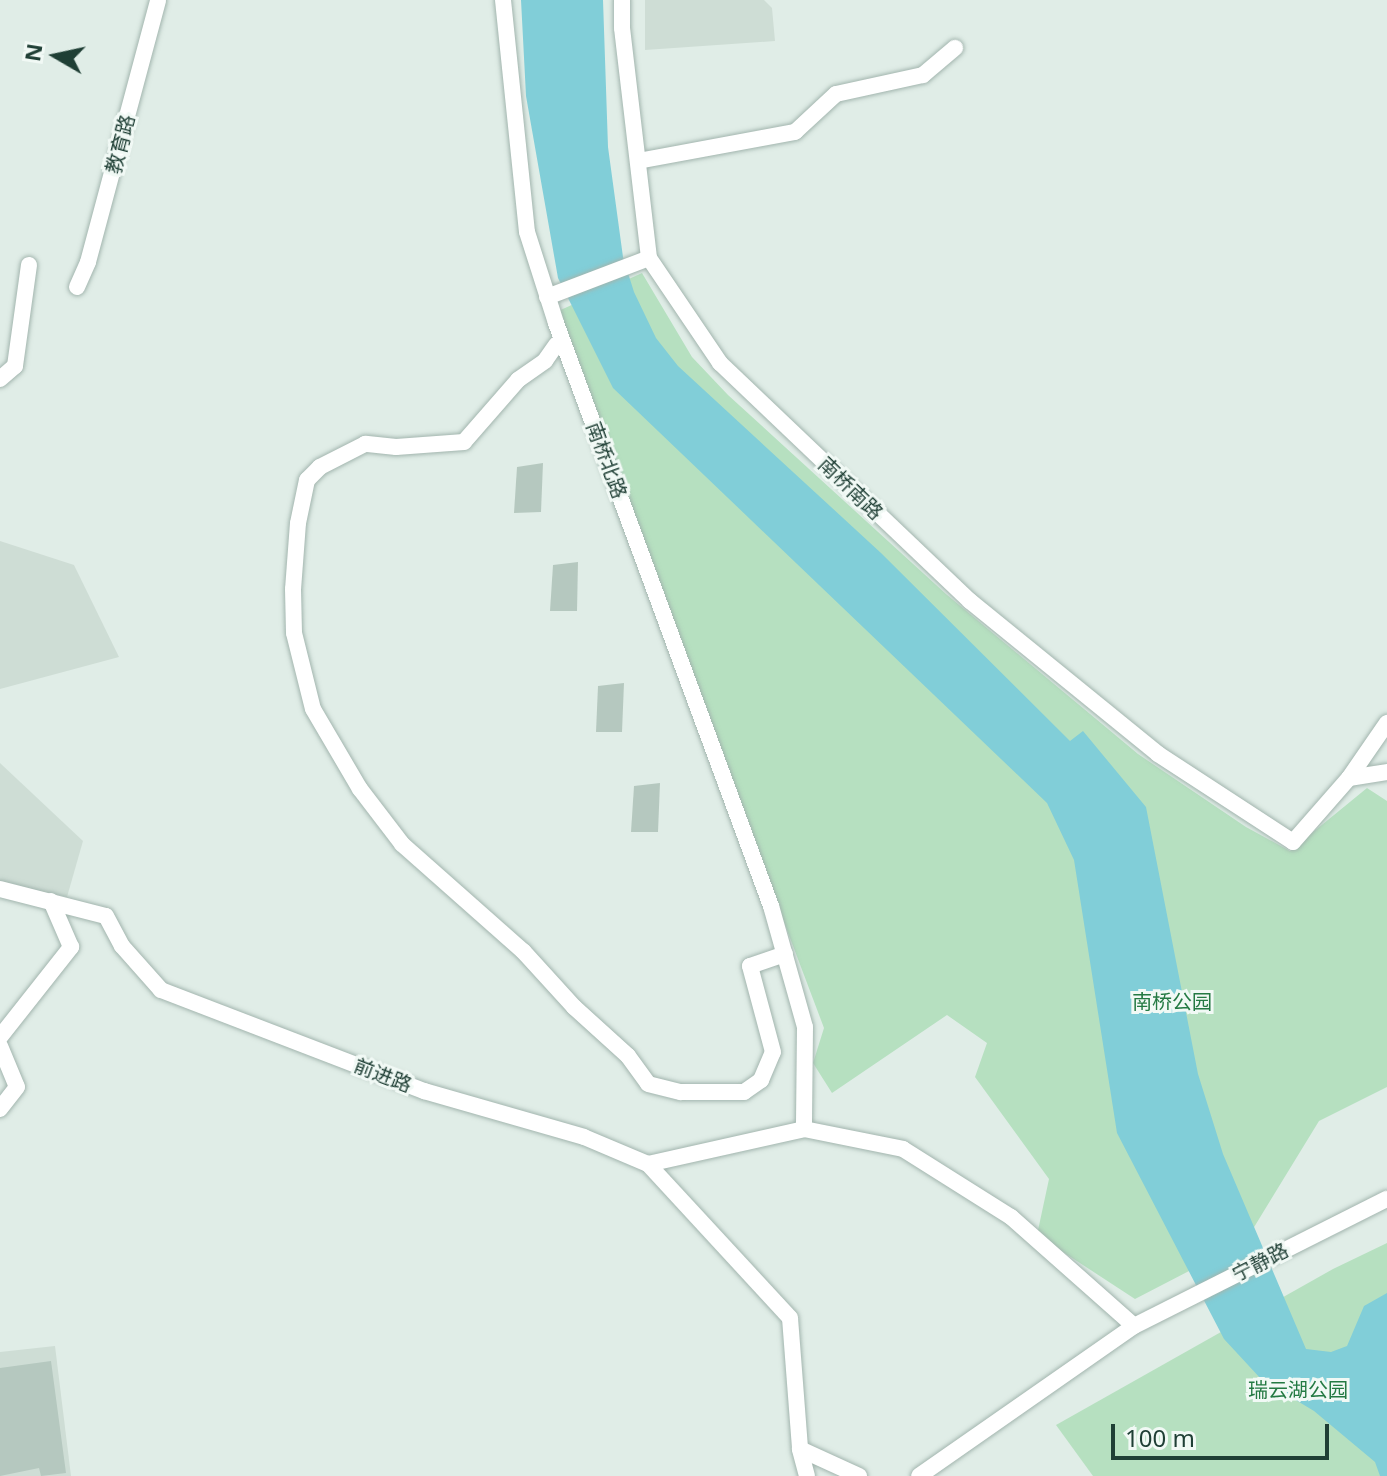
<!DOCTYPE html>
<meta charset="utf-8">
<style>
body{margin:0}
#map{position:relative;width:1387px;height:1476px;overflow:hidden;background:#e0ede7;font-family:"Noto Sans","Noto Sans SC",sans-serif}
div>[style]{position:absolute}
.built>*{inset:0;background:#ceddd5}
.green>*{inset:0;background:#b6e0c0}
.water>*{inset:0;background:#81ced8}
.building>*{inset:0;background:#b5c8bf}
.roads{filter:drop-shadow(0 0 2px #a2b5ae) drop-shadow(0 0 2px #a2b5ae)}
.minor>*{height:16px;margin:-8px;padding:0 8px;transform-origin:8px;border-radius:8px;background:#fff}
span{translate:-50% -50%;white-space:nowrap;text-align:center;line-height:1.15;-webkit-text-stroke:6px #f1f9f5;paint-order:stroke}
.street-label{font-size:20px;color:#1f3f35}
.park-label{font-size:20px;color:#247a43}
.north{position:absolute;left:16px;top:16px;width:80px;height:80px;-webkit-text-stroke:6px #f1f9f5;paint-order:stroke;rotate:279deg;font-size:22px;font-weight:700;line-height:32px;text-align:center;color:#1f3f35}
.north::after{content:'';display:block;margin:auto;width:28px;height:36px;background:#1f3f35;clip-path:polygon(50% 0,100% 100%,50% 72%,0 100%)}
.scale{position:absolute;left:1111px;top:1424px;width:218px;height:36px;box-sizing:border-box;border:4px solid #1f3f35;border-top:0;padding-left:10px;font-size:24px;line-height:28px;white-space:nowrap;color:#1f3f35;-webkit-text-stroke:6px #f1f9f5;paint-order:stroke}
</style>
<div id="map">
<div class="built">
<div style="clip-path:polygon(645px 0,764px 0,772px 8px,775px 41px,645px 50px)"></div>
<div style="clip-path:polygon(0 541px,74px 565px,119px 657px,0 689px)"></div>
<div style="clip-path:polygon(0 763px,83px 841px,67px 897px,0 882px)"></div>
<div style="clip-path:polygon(55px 1346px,71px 1476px,0 1476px,0 1352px)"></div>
</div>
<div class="green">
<div style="clip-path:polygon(642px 273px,692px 357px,728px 395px,946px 594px,1138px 754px,1246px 827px,1290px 851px,1367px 788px,1387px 801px,1387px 1087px,1319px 1121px,1245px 1242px,1135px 1299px,1037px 1235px,1049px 1179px,975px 1077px,987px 1043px,947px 1015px,832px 1093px,813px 1063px,824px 1028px,554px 313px)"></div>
<div style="clip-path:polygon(1387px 1243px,1387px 1476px,1093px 1476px,1056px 1425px,1333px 1269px)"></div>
</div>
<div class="water">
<div style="clip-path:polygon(521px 0,603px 0,608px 147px,623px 257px,634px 292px,656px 338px,678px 366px,881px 553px,1070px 741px,1083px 731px,1146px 807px,1198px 1074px,1223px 1154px,1306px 1349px,1331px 1352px,1347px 1346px,1364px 1306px,1387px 1293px,1387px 1476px,1380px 1476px,1375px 1462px,1314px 1411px,1261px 1379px,1224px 1339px,1117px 1133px,1074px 860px,1047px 803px,613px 388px,558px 278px,526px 96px)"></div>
</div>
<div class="building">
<div style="clip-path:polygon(543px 463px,541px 512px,514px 513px,517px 467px)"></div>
<div style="clip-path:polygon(578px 562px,577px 611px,550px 611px,553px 565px)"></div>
<div style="clip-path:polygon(624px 683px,622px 732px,596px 732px,598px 686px)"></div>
<div style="clip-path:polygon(660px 783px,658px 832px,631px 832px,634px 786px)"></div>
<div style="clip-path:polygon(51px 1361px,66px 1473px,41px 1476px,39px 1468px,0 1476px,0 1368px)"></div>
</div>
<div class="roads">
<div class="minor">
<div style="left:503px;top:0;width:233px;rotate:84.1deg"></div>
<div style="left:527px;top:232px;width:96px;rotate:72.3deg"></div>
<div style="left:556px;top:323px;width:621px;rotate:69.76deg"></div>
<div style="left:771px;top:906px;width:126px;rotate:74.3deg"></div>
<div style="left:805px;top:1027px;width:102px;rotate:90.6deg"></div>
<div style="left:804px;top:1129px;width:101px;rotate:11.4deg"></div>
<div style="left:903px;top:1149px;width:128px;rotate:32.2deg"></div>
<div style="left:1011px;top:1217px;width:164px;rotate:41.5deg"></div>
<div style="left:1134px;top:1326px;width:262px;rotate:145.1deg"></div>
<div style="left:622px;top:0;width:28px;rotate:90deg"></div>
<div style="left:622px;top:28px;width:232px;rotate:83.3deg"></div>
<div style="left:649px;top:258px;width:127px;rotate:55.9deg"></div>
<div style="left:720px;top:363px;width:345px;rotate:43.6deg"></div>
<div style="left:970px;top:601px;width:242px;rotate:39.1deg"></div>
<div style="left:1158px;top:754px;width:161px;rotate:33.1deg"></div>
<div style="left:1293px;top:842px;width:85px;rotate:-48.8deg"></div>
<div style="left:1349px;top:778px;width:38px;rotate:-9deg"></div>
<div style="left:638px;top:161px;width:160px;rotate:-10.5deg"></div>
<div style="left:795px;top:132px;width:56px;rotate:-42.8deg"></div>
<div style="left:836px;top:94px;width:89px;rotate:-12.3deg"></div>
<div style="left:923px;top:75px;width:42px;rotate:-40.2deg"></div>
<div style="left:77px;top:287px;width:27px;rotate:-66deg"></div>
<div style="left:88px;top:262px;width:271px;rotate:-75deg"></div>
<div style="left:547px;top:297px;width:109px;rotate:-20.9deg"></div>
<div style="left:556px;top:345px;width:19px;rotate:125deg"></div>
<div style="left:545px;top:361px;width:33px;rotate:145deg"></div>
<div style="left:518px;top:380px;width:82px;rotate:131.1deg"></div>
<div style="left:464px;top:442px;width:68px;rotate:175.8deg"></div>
<div style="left:396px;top:447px;width:31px;rotate:-174deg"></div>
<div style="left:365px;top:444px;width:51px;rotate:152.9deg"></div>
<div style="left:320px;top:467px;width:18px;rotate:135deg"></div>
<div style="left:307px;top:480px;width:44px;rotate:101.8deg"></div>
<div style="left:298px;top:523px;width:66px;rotate:94.3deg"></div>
<div style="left:293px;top:589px;width:44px;rotate:88.7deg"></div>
<div style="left:294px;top:633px;width:78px;rotate:76deg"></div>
<div style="left:313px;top:709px;width:93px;rotate:59.6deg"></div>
<div style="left:360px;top:789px;width:69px;rotate:52.6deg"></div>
<div style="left:402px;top:844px;width:162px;rotate:41.5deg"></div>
<div style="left:523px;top:951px;width:76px;rotate:47.7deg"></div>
<div style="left:574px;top:1007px;width:73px;rotate:42.2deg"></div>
<div style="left:628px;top:1056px;width:34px;rotate:54deg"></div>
<div style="left:648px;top:1084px;width:34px;rotate:14deg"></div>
<div style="left:681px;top:1092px;width:63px"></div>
<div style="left:744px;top:1092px;width:21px;rotate:-35deg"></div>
<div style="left:761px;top:1080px;width:30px;rotate:-67deg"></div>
<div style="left:773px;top:1052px;width:89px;rotate:-105deg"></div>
<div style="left:750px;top:966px;width:37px;rotate:-19deg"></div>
<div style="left:0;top:379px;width:20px;rotate:-41deg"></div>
<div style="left:15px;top:366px;width:102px;rotate:-82.1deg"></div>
<div style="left:1349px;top:778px;width:67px;rotate:-55.4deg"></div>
<div style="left:0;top:889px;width:109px;rotate:14.3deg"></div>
<div style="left:106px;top:916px;width:34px;rotate:62deg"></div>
<div style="left:122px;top:946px;width:59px;rotate:48.4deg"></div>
<div style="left:161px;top:990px;width:282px;rotate:21deg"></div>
<div style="left:424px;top:1091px;width:166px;rotate:16deg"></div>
<div style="left:584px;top:1137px;width:69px;rotate:22.9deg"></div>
<div style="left:648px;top:1164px;width:160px;rotate:-12.6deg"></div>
<div style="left:0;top:1037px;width:115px;rotate:-51.7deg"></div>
<div style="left:71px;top:947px;width:50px;rotate:-113.5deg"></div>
<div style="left:0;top:1046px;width:44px;rotate:67.5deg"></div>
<div style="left:17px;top:1087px;width:28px;rotate:128deg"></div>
<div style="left:648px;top:1164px;width:209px;rotate:47.3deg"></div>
<div style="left:790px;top:1318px;width:131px;rotate:85.6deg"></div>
<div style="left:1134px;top:1326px;width:283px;rotate:-26.7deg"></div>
<div style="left:807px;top:1476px;width:28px;rotate:-105deg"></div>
<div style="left:800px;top:1449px;width:65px;rotate:24.6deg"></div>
</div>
</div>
<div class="street-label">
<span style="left:120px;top:144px;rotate:-75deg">教育路</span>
<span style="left:607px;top:460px;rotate:70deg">南桥北路</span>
<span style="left:851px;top:488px;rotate:44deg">南桥南路</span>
<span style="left:383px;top:1075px;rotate:21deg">前进路</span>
<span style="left:1260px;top:1262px;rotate:-27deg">宁静路</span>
</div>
<div class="park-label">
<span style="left:1172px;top:1001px">南桥公园</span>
<span style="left:1298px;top:1389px">瑞云湖公园</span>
</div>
<div class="north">N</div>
<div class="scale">100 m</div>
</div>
